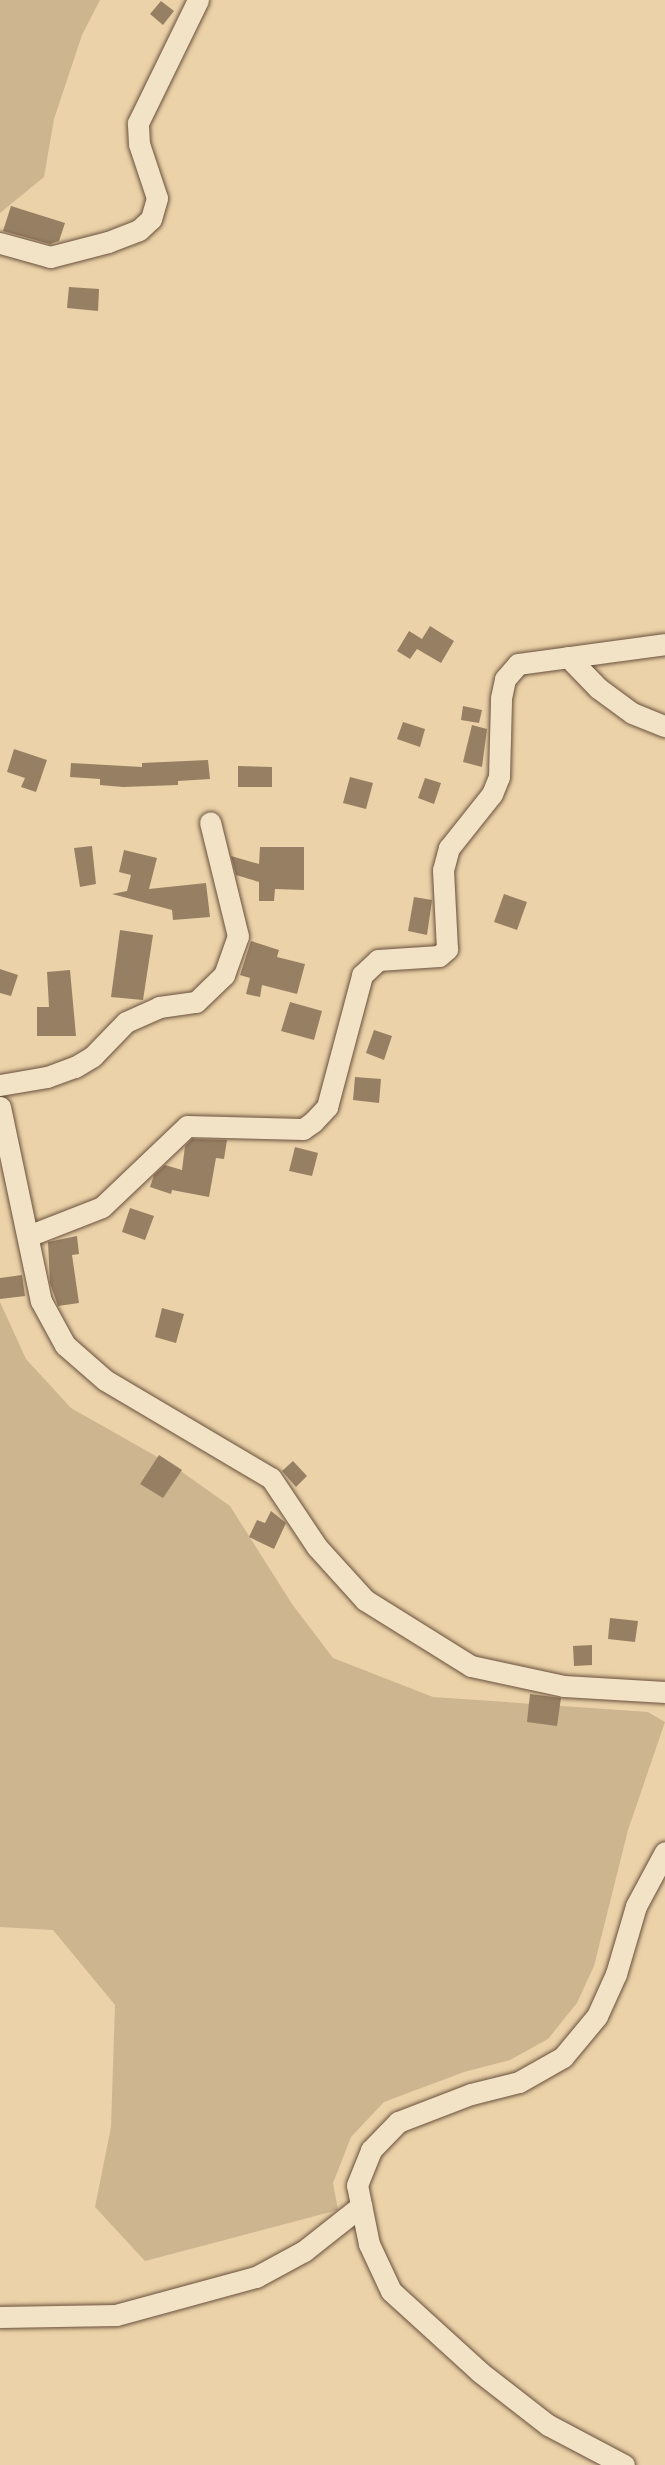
<!DOCTYPE html>
<style>
body{margin:0}
#map{position:relative;width:665px;height:2465px;overflow:hidden;background:#ebd2a8;font-family:"IM FELL Great Primer",serif}
div>[style]{position:absolute}
.green>*{inset:0;background:#cdb590}
.building>*{inset:0;background:#977f63}
.roads{filter:drop-shadow(0 0 2px #68503d) drop-shadow(0 0 2px #68503d)}
.minor>*{height:21px;margin:-10.5px;padding:0 10.5px;transform-origin:10.5px;border-radius:10.5px;background:#f2e2c6}
span{translate:-50% -50%;white-space:nowrap;text-align:center;line-height:1.15;-webkit-text-stroke:6px #f2e2c6;paint-order:stroke}
</style>
<div id="map">
<div class="green">
<div style="clip-path:polygon(0 0,100px 0,82px 35px,54px 119px,44px 177px,0 213px)"></div>
<div style="clip-path:polygon(0 1302px,26px 1359px,71px 1408px,175px 1467px,230px 1506px,292px 1604px,333px 1658px,433px 1697px,648px 1712px,665px 1722px,628px 1830px,594px 1966px,577px 2003px,548px 2039px,510px 2060px,464px 2072px,384px 2102px,351px 2137px,333px 2183px,338px 2210px,145px 2261px,95px 2207px,111px 2127px,115px 2005px,53px 1930px,0 1927px)"></div>
</div>
<div class="building">
<div style="clip-path:polygon(161px 1px,174px 11px,163px 25px,150px 14px)"></div>
<div style="clip-path:polygon(11px 206px,65px 223px,59px 241px,50px 244px,3px 231px)"></div>
<div style="clip-path:polygon(69px 287px,99px 289px,98px 311px,67px 308px)"></div>
<div style="clip-path:polygon(430px 626px,454px 641px,441px 663px,417px 649px,410px 659px,397px 651px,409px 631px,422px 639px)"></div>
<div style="clip-path:polygon(463px 706px,482px 710px,479px 723px,461px 720px)"></div>
<div style="clip-path:polygon(403px 722px,425px 729px,420px 747px,397px 739px)"></div>
<div style="clip-path:polygon(472px 725px,487px 729px,482px 767px,463px 762px)"></div>
<div style="clip-path:polygon(14px 749px,47px 760px,36px 792px,21px 787px,25px 778px,7px 772px)"></div>
<div style="clip-path:polygon(208px 760px,210px 779px,178px 781px,178px 785px,123px 787px,100px 785px,100px 779px,70px 777px,71px 763px,142px 767px,142px 763px)"></div>
<div style="clip-path:polygon(238px 766px,272px 767px,272px 787px,238px 787px)"></div>
<div style="clip-path:polygon(350px 777px,373px 783px,366px 809px,343px 803px)"></div>
<div style="clip-path:polygon(425px 778px,441px 783px,434px 804px,418px 798px)"></div>
<div style="clip-path:polygon(92px 846px,96px 884px,80px 887px,74px 848px)"></div>
<div style="clip-path:polygon(260px 847px,304px 847px,304px 890px,275px 889px,274px 901px,259px 901px,259px 882px,236px 875px,231px 856px,259px 864px)"></div>
<div style="clip-path:polygon(124px 850px,157px 858px,149px 889px,206px 883px,210px 917px,173px 920px,172px 910px,112px 894px,127px 891px,131px 875px,119px 872px)"></div>
<div style="clip-path:polygon(504px 894px,527px 902px,517px 930px,494px 922px)"></div>
<div style="clip-path:polygon(414px 897px,432px 900px,427px 935px,408px 931px)"></div>
<div style="clip-path:polygon(120px 930px,153px 935px,143px 1000px,111px 997px)"></div>
<div style="clip-path:polygon(251px 941px,279px 950px,277px 957px,305px 964px,297px 994px,262px 985px,260px 997px,246px 994px,250px 978px,240px 975px)"></div>
<div style="clip-path:polygon(0 969px,18px 975px,11px 996px,0 993px)"></div>
<div style="clip-path:polygon(70px 970px,76px 1036px,37px 1036px,37px 1007px,49px 1007px,47px 972px)"></div>
<div style="clip-path:polygon(290px 1002px,322px 1011px,314px 1040px,281px 1031px)"></div>
<div style="clip-path:polygon(374px 1030px,392px 1036px,384px 1060px,366px 1053px)"></div>
<div style="clip-path:polygon(355px 1077px,381px 1079px,379px 1103px,353px 1100px)"></div>
<div style="clip-path:polygon(192px 1139px,227px 1140px,224px 1159px,216px 1158px,209px 1197px,172px 1190px,171px 1194px,150px 1187px,154px 1175px,165px 1165px,182px 1170px,185px 1146px)"></div>
<div style="clip-path:polygon(295px 1147px,318px 1153px,312px 1176px,289px 1171px)"></div>
<div style="clip-path:polygon(130px 1208px,154px 1216px,145px 1240px,122px 1232px)"></div>
<div style="clip-path:polygon(77px 1236px,79px 1254px,72px 1255px,79px 1303px,58px 1306px,50px 1283px,48px 1242px)"></div>
<div style="clip-path:polygon(22px 1275px,25px 1296px,0 1299px,0 1278px)"></div>
<div style="clip-path:polygon(162px 1308px,184px 1314px,176px 1343px,155px 1337px)"></div>
<div style="clip-path:polygon(159px 1455px,182px 1470px,163px 1498px,140px 1484px)"></div>
<div style="clip-path:polygon(293px 1461px,307px 1476px,296px 1487px,282px 1471px)"></div>
<div style="clip-path:polygon(271px 1511px,286px 1523px,274px 1549px,249px 1537px,257px 1520px,265px 1523px)"></div>
<div style="clip-path:polygon(610px 1618px,638px 1621px,635px 1642px,608px 1639px)"></div>
<div style="clip-path:polygon(592px 1645px,592px 1665px,574px 1666px,573px 1646px)"></div>
<div style="clip-path:polygon(530px 1694px,561px 1698px,557px 1726px,527px 1722px)"></div>
</div>
<div class="roads">
<div class="minor">
<div style="left:0;top:243px;width:52px;rotate:15.6deg"></div>
<div style="left:50px;top:257px;width:60px;rotate:-14.5deg"></div>
<div style="left:108px;top:242px;width:33px;rotate:-21deg"></div>
<div style="left:139px;top:230px;width:16px;rotate:-43deg"></div>
<div style="left:151px;top:219px;width:22px;rotate:-74deg"></div>
<div style="left:157px;top:198px;width:57px;rotate:-108.4deg"></div>
<div style="left:139px;top:144px;width:21px;rotate:-93deg"></div>
<div style="left:138px;top:123px;width:137px;rotate:-64deg"></div>
<div style="left:568px;top:657px;width:43px;rotate:45.9deg"></div>
<div style="left:598px;top:688px;width:42px;rotate:36.3deg"></div>
<div style="left:632px;top:713px;width:35px;rotate:22deg"></div>
<div style="left:0;top:1085px;width:48px;rotate:-9.7deg"></div>
<div style="left:47px;top:1077px;width:30px;rotate:-20deg"></div>
<div style="left:75px;top:1067px;width:21px;rotate:-31deg"></div>
<div style="left:93px;top:1056px;width:47px;rotate:-45.9deg"></div>
<div style="left:126px;top:1022px;width:36px;rotate:-24deg"></div>
<div style="left:159px;top:1007px;width:37px;rotate:-8deg"></div>
<div style="left:196px;top:1002px;width:39px;rotate:-44deg"></div>
<div style="left:224px;top:975px;width:41px;rotate:-70.3deg"></div>
<div style="left:238px;top:936px;width:117px;rotate:-103.8deg"></div>
<div style="left:0;top:1107px;width:198px;rotate:78.1deg"></div>
<div style="left:41px;top:1301px;width:50px;rotate:61.4deg"></div>
<div style="left:65px;top:1345px;width:53px;rotate:41.2deg"></div>
<div style="left:105px;top:1380px;width:193px;rotate:30.6deg"></div>
<div style="left:271px;top:1478px;width:83px;rotate:56.3deg"></div>
<div style="left:317px;top:1547px;width:72px;rotate:47.8deg"></div>
<div style="left:365px;top:1600px;width:125px;rotate:31.9deg"></div>
<div style="left:471px;top:1666px;width:95px;rotate:12.1deg"></div>
<div style="left:564px;top:1686px;width:101px;rotate:3.4deg"></div>
<div style="left:28px;top:1236px;width:79px;rotate:-21.4deg"></div>
<div style="left:102px;top:1207px;width:117px;rotate:-43.6deg"></div>
<div style="left:187px;top:1126px;width:116px;rotate:1.5deg"></div>
<div style="left:303px;top:1129px;width:12px;rotate:-35deg"></div>
<div style="left:313px;top:1122px;width:21px;rotate:-47deg"></div>
<div style="left:327px;top:1107px;width:137px;rotate:-75.1deg"></div>
<div style="left:362px;top:975px;width:22px;rotate:-43deg"></div>
<div style="left:378px;top:960px;width:61px;rotate:-3.8deg"></div>
<div style="left:439px;top:956px;width:11px;rotate:-41deg"></div>
<div style="left:447px;top:949px;width:79px;rotate:-92.9deg"></div>
<div style="left:443px;top:870px;width:23px;rotate:-75deg"></div>
<div style="left:449px;top:848px;width:69px;rotate:-51.5deg"></div>
<div style="left:492px;top:794px;width:18px;rotate:-68deg"></div>
<div style="left:499px;top:777px;width:79px;rotate:-88.5deg"></div>
<div style="left:501px;top:698px;width:19px;rotate:-78deg"></div>
<div style="left:505px;top:679px;width:20px;rotate:-49deg"></div>
<div style="left:518px;top:664px;width:148px;rotate:-7.7deg"></div>
<div style="left:0;top:2317px;width:116px;rotate:-1deg"></div>
<div style="left:116px;top:2315px;width:145px;rotate:-15.2deg"></div>
<div style="left:256px;top:2277px;width:55px;rotate:-28.4deg"></div>
<div style="left:304px;top:2251px;width:73px;rotate:-38.3deg"></div>
<div style="left:624px;top:2465px;width:86px;rotate:-152.2deg"></div>
<div style="left:548px;top:2425px;width:86px;rotate:-142.1deg"></div>
<div style="left:480px;top:2372px;width:120px;rotate:-137.7deg"></div>
<div style="left:391px;top:2291px;width:52px;rotate:-115.1deg"></div>
<div style="left:369px;top:2244px;width:60px;rotate:-101.5deg"></div>
<div style="left:357px;top:2185px;width:38px;rotate:-68deg"></div>
<div style="left:371px;top:2150px;width:39px;rotate:-46deg"></div>
<div style="left:398px;top:2122px;width:78px;rotate:-21deg"></div>
<div style="left:471px;top:2094px;width:49px;rotate:-14deg"></div>
<div style="left:519px;top:2082px;width:51px;rotate:-29.6deg"></div>
<div style="left:563px;top:2057px;width:53px;rotate:-50.3deg"></div>
<div style="left:597px;top:2016px;width:46px;rotate:-65.7deg"></div>
<div style="left:616px;top:1974px;width:71px;rotate:-73.6deg"></div>
<div style="left:636px;top:1906px;width:61px;rotate:-61.8deg"></div>
</div>
</div>
</div>
